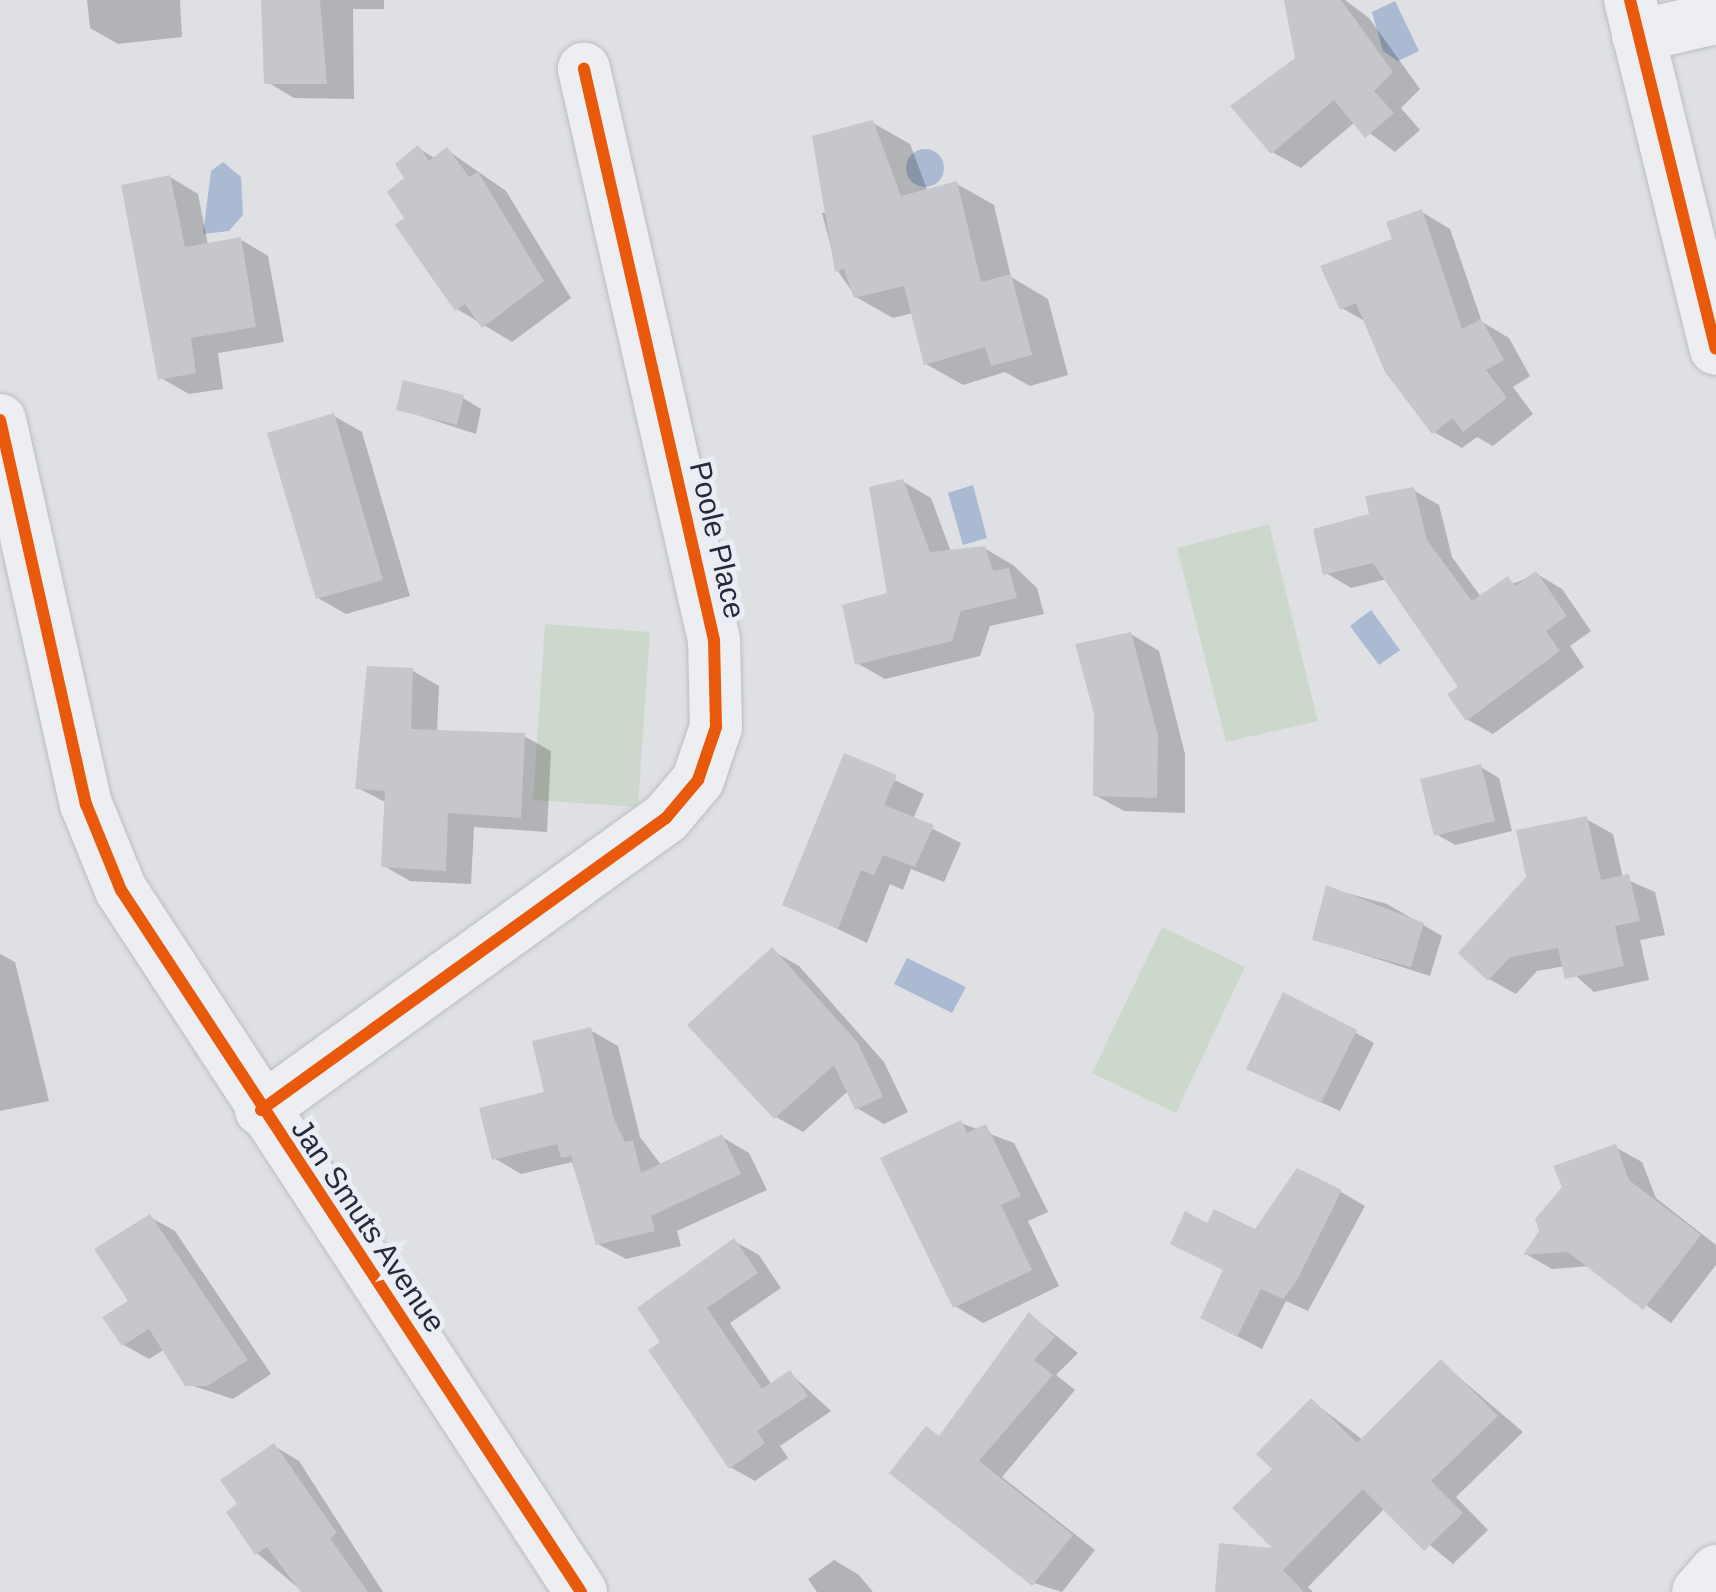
<!DOCTYPE html>
<style>
body{margin:0}
#map{position:relative;width:1716px;height:1592px;overflow:hidden;background:#dee0e4;font-family:Arial,sans-serif}
div>[style]{position:absolute}
.green>*{inset:0;background:#cdd8cd}
.water>*{inset:0;background:#aabad2}
.round{border-radius:50%}
.shadow>*{inset:0;background:#0003}
.building>*{inset:0;background:#c5c7cc}
.roads{filter:drop-shadow(0 0 2px #bbbdc1) drop-shadow(0 0 2px #bbbdc1)}
.minor>*{height:52px;margin:-26px;padding:0 26px;transform-origin:26px;border-radius:26px;background:#edeef1}
.cycleway>*{height:12px;margin:-6px;padding:0 6px;transform-origin:6px;border-radius:6px;background:#e8590c}
span{translate:-50% -50%;white-space:nowrap;text-align:center;line-height:1.15;-webkit-text-stroke:10px #eaeef4;paint-order:stroke}
.street-label{font-size:30px;color:#242b3d}
</style>
<div id="map">
<div class="green">
<div style="clip-path:polygon(1269px 524px,1318px 721px,1226px 742px,1177px 548px)"></div>
<div style="clip-path:polygon(545px 624px,650px 632px,638px 807px,533px 800px)"></div>
<div style="clip-path:polygon(1162px 927px,1245px 967px,1176px 1113px,1092px 1073px)"></div>
</div>
<div class="water">
<div style="clip-path:polygon(1395px 1px,1419px 51px,1398px 61px,1383px 51px,1372px 12px)"></div>
<div class="round" style="left:906px;top:149px;width:38px;height:38px"></div>
<div style="clip-path:polygon(223px 162px,241px 177px,243px 215px,229px 231px,203px 234px,211px 171px)"></div>
<div style="clip-path:polygon(973px 485px,987px 538px,963px 545px,948px 493px)"></div>
<div style="clip-path:polygon(1371px 610px,1400px 650px,1379px 665px,1350px 626px)"></div>
<div style="clip-path:polygon(907px 958px,966px 987px,952px 1013px,894px 984px)"></div>
</div>
<div class="shadow">
<div style="clip-path:polygon(87px 0,180px 0,182px 37px,118px 44px,90px 28px)"></div>
<div style="clip-path:polygon(265px 0,384px 0,384px 9px,353px 9px,354px 99px,294px 98px,267px 82px)"></div>
<div style="clip-path:polygon(1286px 0,1345px 0,1369px 18px,1420px 89px,1401px 108px,1420px 130px,1395px 152px,1355px 122px,1301px 168px,1272px 152px,1297px 59px)"></div>
<div style="clip-path:polygon(873px 123px,910px 144px,928px 192px,957px 184px,994px 205px,1011px 277px,1048px 299px,1068px 375px,1030px 386px,1005px 372px,963px 385px,926px 364px,913px 313px,893px 318px,856px 297px,837px 270px,822px 213px,832px 211px)"></div>
<div style="clip-path:polygon(418px 148px,436px 159px,447px 150px,506px 191px,571px 298px,512px 342px,457px 309px,408px 219px)"></div>
<div style="clip-path:polygon(170px 177px,198px 194px,208px 245px,240px 239px,268px 256px,284px 342px,218px 353px,223px 389px,189px 394px,161px 378px)"></div>
<div style="clip-path:polygon(1422px 212px,1450px 229px,1482px 322px,1509px 338px,1530px 376px,1513px 387px,1533px 414px,1493px 446px,1477px 437px,1462px 448px,1434px 432px,1368px 323px,1342px 308px)"></div>
<div style="clip-path:polygon(463px 398px,481px 409px,476px 434px,399px 409px)"></div>
<div style="clip-path:polygon(334px 416px,362px 432px,410px 596px,346px 614px,318px 598px)"></div>
<div style="clip-path:polygon(902px 481px,931px 498px,951px 552px,984px 548px,1013px 565px,1037px 588px,1044px 614px,990px 626px,980px 656px,885px 679px,857px 663px,890px 595px)"></div>
<div style="clip-path:polygon(1413px 490px,1439px 505px,1452px 557px,1481px 597px,1537px 574px,1562px 589px,1591px 631px,1570px 646px,1584px 667px,1493px 734px,1468px 720px,1461px 688px,1387px 579px,1351px 588px,1326px 573px,1372px 516px)"></div>
<div style="clip-path:polygon(1131px 634px,1159px 651px,1185px 754px,1185px 813px,1124px 811px,1095px 795px,1097px 714px)"></div>
<div style="clip-path:polygon(413px 671px,439px 686px,437px 733px,524px 736px,551px 751px,547px 832px,474px 827px,471px 884px,410px 881px,384px 866px,387px 803px,358px 788px)"></div>
<div style="clip-path:polygon(846px 757px,924px 794px,913px 819px,961px 843px,944px 882px,911px 869px,903px 890px,890px 884px,867px 943px,786px 904px)"></div>
<div style="clip-path:polygon(1481px 767px,1499px 778px,1512px 831px,1455px 845px,1436px 834px)"></div>
<div style="clip-path:polygon(1586px 819px,1613px 834px,1623px 878px,1655px 892px,1665px 935px,1640px 940px,1649px 980px,1594px 992px,1565px 966px,1537px 971px,1516px 994px,1489px 979px,1529px 878px)"></div>
<div style="clip-path:polygon(1328px 888px,1387px 904px,1442px 936px,1430px 976px,1315px 939px)"></div>
<div style="clip-path:polygon(773px 951px,799px 966px,884px 1062px,908px 1112px,884px 1124px,857px 1108px,848px 1091px,803px 1132px,776px 1117px)"></div>
<div style="clip-path:polygon(0 954px,15px 962px,49px 1101px,0 1111px)"></div>
<div style="clip-path:polygon(590px 1030px,618px 1046px,640px 1137px,662px 1166px,722px 1137px,749px 1153px,767px 1190px,677px 1231px,681px 1246px,626px 1259px,598px 1244px,572px 1162px,521px 1174px,494px 1158px)"></div>
<div style="clip-path:polygon(1356px 1033px,1374px 1043px,1340px 1111px,1268px 1078px)"></div>
<div style="clip-path:polygon(961px 1123px,1014px 1143px,1048px 1212px,1028px 1221px,1059px 1286px,983px 1323px,955px 1306px)"></div>
<div style="clip-path:polygon(1615px 1147px,1642px 1162px,1656px 1198px,1716px 1245px,1716px 1265px,1671px 1323px,1591px 1266px,1552px 1269px,1526px 1254px)"></div>
<div style="clip-path:polygon(1341px 1192px,1365px 1206px,1308px 1311px,1286px 1301px,1262px 1349px,1227px 1331px,1225px 1271px,1173px 1243px,1209px 1226px,1255px 1232px)"></div>
<div style="clip-path:polygon(150px 1217px,175px 1231px,271px 1374px,233px 1399px,187px 1384px,165px 1349px,149px 1359px,124px 1345px)"></div>
<div style="clip-path:polygon(734px 1241px,759px 1255px,781px 1288px,730px 1323px,772px 1385px,790px 1373px,831px 1411px,780px 1446px,788px 1458px,755px 1481px,730px 1467px,663px 1342px)"></div>
<div style="clip-path:polygon(1030px 1315px,1078px 1353px,1056px 1375px,1075px 1390px,1002px 1477px,1095px 1550px,1062px 1592px,1034px 1583px,941px 1438px)"></div>
<div style="clip-path:polygon(1441px 1362px,1523px 1432px,1456px 1497px,1488px 1530px,1453px 1564px,1385px 1508px,1308px 1587px,1313px 1592px,1218px 1592px,1279px 1551px,1276px 1469px,1312px 1401px,1363px 1440px)"></div>
<div style="clip-path:polygon(274px 1446px,299px 1461px,383px 1592px,303px 1592px,257px 1553px,240px 1505px)"></div>
<div style="clip-path:polygon(834px 1560px,859px 1575px,873px 1592px,817px 1592px,808px 1579px)"></div>
</div>
<div class="building">
<div style="clip-path:polygon(261px 0,320px 0,327px 84px,264px 84px)"></div>
<div style="clip-path:polygon(1284px 0,1341px 0,1393px 72px,1374px 91px,1394px 113px,1365px 138px,1334px 100px,1271px 154px,1230px 106px,1295px 58px)"></div>
<div style="clip-path:polygon(873px 120px,901px 196px,957px 181px,981px 282px,1011px 274px,1032px 355px,991px 366px,985px 347px,924px 365px,904px 286px,854px 298px,844px 269px,835px 272px,812px 136px)"></div>
<div style="clip-path:polygon(418px 145px,429px 161px,447px 147px,469px 177px,478px 172px,544px 281px,482px 328px,465px 304px,455px 311px,395px 225px,404px 218px,387px 192px,404px 178px,395px 164px)"></div>
<div style="clip-path:polygon(170px 175px,185px 247px,241px 237px,256px 327px,191px 338px,196px 373px,158px 380px,121px 185px)"></div>
<div style="clip-path:polygon(1422px 209px,1462px 329px,1481px 319px,1504px 360px,1486px 370px,1507px 398px,1463px 432px,1453px 418px,1432px 434px,1385px 372px,1356px 303px,1340px 310px,1320px 266px,1392px 239px,1386px 222px)"></div>
<div style="clip-path:polygon(403px 380px,464px 395px,457px 425px,396px 410px)"></div>
<div style="clip-path:polygon(334px 413px,383px 580px,316px 599px,267px 433px)"></div>
<div style="clip-path:polygon(903px 479px,930px 552px,985px 546px,993px 571px,1009px 568px,1017px 598px,961px 611px,952px 641px,855px 665px,842px 605px,887px 593px,869px 487px)"></div>
<div style="clip-path:polygon(1414px 487px,1427px 540px,1472px 601px,1508px 576px,1515px 586px,1536px 571px,1567px 616px,1546px 631px,1560px 651px,1466px 721px,1447px 694px,1458px 687px,1373px 563px,1323px 575px,1313px 529px,1369px 514px,1365px 496px)"></div>
<div style="clip-path:polygon(1131px 632px,1158px 736px,1157px 798px,1093px 796px,1094px 714px,1075px 644px)"></div>
<div style="clip-path:polygon(367px 666px,413px 668px,411px 729px,525px 733px,521px 818px,448px 813px,446px 871px,381px 867px,385px 791px,355px 789px)"></div>
<div style="clip-path:polygon(844px 753px,897px 775px,884px 805px,934px 825px,915px 867px,883px 855px,874px 876px,861px 870px,838px 929px,782px 905px)"></div>
<div style="clip-path:polygon(1481px 764px,1495px 821px,1434px 836px,1420px 779px)"></div>
<div style="clip-path:polygon(1587px 816px,1601px 880px,1629px 874px,1640px 921px,1615px 926px,1624px 966px,1565px 979px,1558px 948px,1510px 957px,1488px 981px,1458px 953px,1526px 877px,1516px 830px)"></div>
<div style="clip-path:polygon(1326px 885px,1424px 923px,1411px 967px,1312px 940px)"></div>
<div style="clip-path:polygon(772px 947px,858px 1043px,883px 1097px,855px 1110px,834px 1065px,774px 1119px,687px 1025px)"></div>
<div style="clip-path:polygon(1283px 992px,1357px 1030px,1321px 1103px,1246px 1069px)"></div>
<div style="clip-path:polygon(591px 1027px,614px 1119px,625px 1142px,633px 1140px,641px 1173px,722px 1134px,741px 1174px,651px 1216px,655px 1231px,596px 1245px,571px 1156px,561px 1158px,557px 1144px,492px 1160px,479px 1108px,544px 1092px,532px 1041px)"></div>
<div style="clip-path:polygon(961px 1120px,967px 1133px,986px 1124px,1021px 1196px,1001px 1205px,1032px 1270px,953px 1308px,880px 1158px)"></div>
<div style="clip-path:polygon(1616px 1144px,1629px 1180px,1701px 1235px,1643px 1310px,1568px 1252px,1523px 1255px,1539px 1231px,1535px 1219px,1562px 1187px,1553px 1166px)"></div>
<div style="clip-path:polygon(1297px 1168px,1342px 1190px,1296px 1282px,1283px 1299px,1261px 1289px,1237px 1337px,1200px 1318px,1223px 1270px,1170px 1244px,1185px 1211px,1207px 1223px,1214px 1209px,1255px 1229px)"></div>
<div style="clip-path:polygon(150px 1214px,248px 1360px,207px 1386px,185px 1386px,149px 1329px,122px 1346px,102px 1317px,128px 1301px,94px 1249px)"></div>
<div style="clip-path:polygon(734px 1238px,758px 1273px,707px 1308px,762px 1389px,790px 1370px,808px 1396px,757px 1431px,765px 1443px,729px 1469px,648px 1350px,660px 1342px,637px 1308px)"></div>
<div style="clip-path:polygon(1029px 1312px,1055px 1337px,1034px 1360px,1053px 1375px,979px 1461px,1073px 1535px,1032px 1586px,889px 1473px,926px 1426px,939px 1436px)"></div>
<div style="clip-path:polygon(1441px 1359px,1498px 1416px,1431px 1481px,1463px 1513px,1424px 1551px,1363px 1489px,1283px 1570px,1304px 1592px,1215px 1592px,1219px 1543px,1272px 1548px,1232px 1508px,1272px 1469px,1256px 1454px,1311px 1398px,1357px 1443px)"></div>
<div style="clip-path:polygon(274px 1443px,337px 1533px,330px 1538px,368px 1592px,301px 1592px,267px 1547px,255px 1555px,226px 1512px,237px 1504px,220px 1480px)"></div>
</div>
<div class="roads">
<div class="minor">
<div style="left:1630px;top:0;width:359px;rotate:76.2deg"></div>
<div style="left:1638px;top:36px;width:80px;rotate:-13deg"></div>
<div style="left:0;top:420px;width:394px;rotate:77.4deg"></div>
<div style="left:86px;top:804px;width:93px;rotate:67.9deg"></div>
<div style="left:121px;top:890px;width:839px;rotate:56.76deg"></div>
<div style="left:261px;top:1110px;width:499px;rotate:-35.8deg"></div>
<div style="left:666px;top:818px;width:50px;rotate:-49.9deg"></div>
<div style="left:698px;top:780px;width:56px;rotate:-71.2deg"></div>
<div style="left:716px;top:727px;width:87px;rotate:-91.3deg"></div>
<div style="left:714px;top:640px;width:586px;rotate:-102.83deg"></div>
<div style="left:1698px;top:1592px;width:28px;rotate:-49deg"></div>
</div>
</div>
<div class="cycleway">
<div style="left:1630px;top:0;width:359px;rotate:76.2deg"></div>
<div style="left:0;top:420px;width:394px;rotate:77.4deg"></div>
<div style="left:86px;top:804px;width:93px;rotate:67.9deg"></div>
<div style="left:121px;top:890px;width:839px;rotate:56.76deg"></div>
<div style="left:261px;top:1110px;width:499px;rotate:-35.8deg"></div>
<div style="left:666px;top:818px;width:50px;rotate:-49.9deg"></div>
<div style="left:698px;top:780px;width:56px;rotate:-71.2deg"></div>
<div style="left:716px;top:727px;width:87px;rotate:-91.3deg"></div>
<div style="left:714px;top:640px;width:586px;rotate:-102.83deg"></div>
</div>
<div class="street-label">
<span style="left:717px;top:540px;rotate:77deg">Poole Place</span>
<span style="left:368px;top:1226px;rotate:56deg">Jan Smuts Avenue</span>
</div>
</div>
